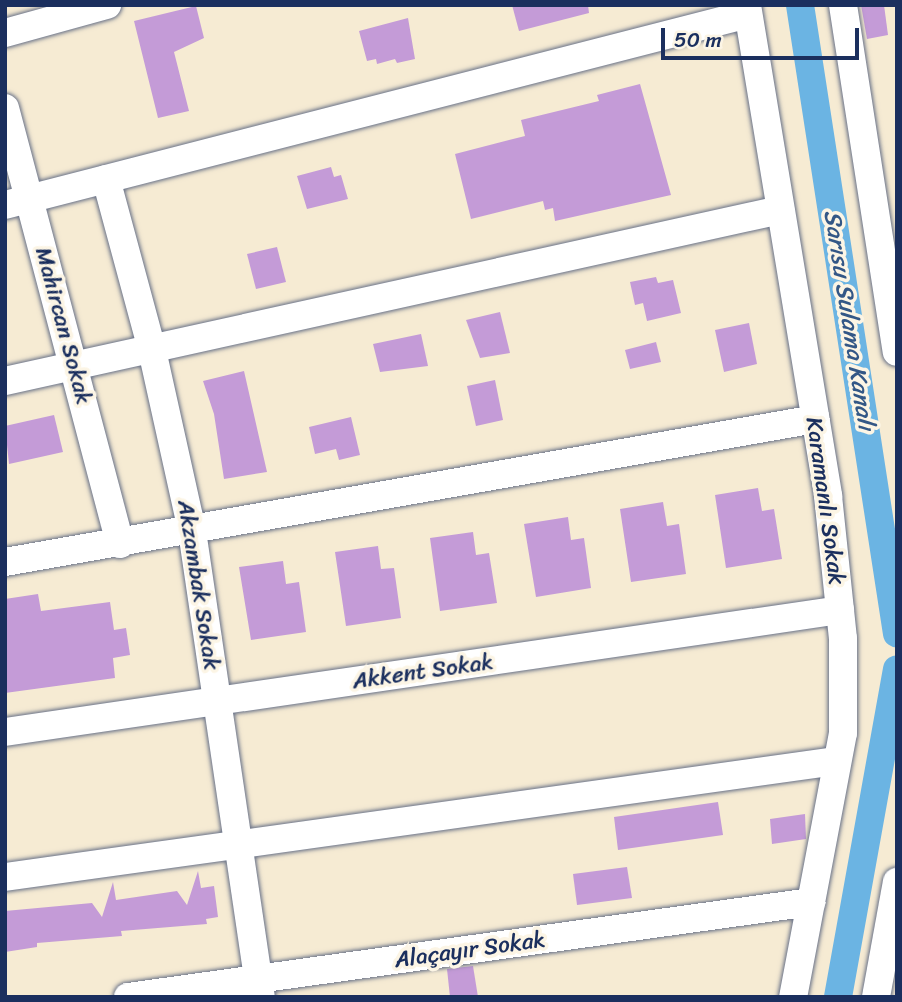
<!DOCTYPE html>
<meta charset="utf-8">
<style>
body{margin:0}
#map{position:relative;width:902px;height:1002px;overflow:hidden;background:#f6ebd3;font-family:Sriracha,sans-serif}
div>[style]{position:absolute}
.canal>*{height:28px;margin:-14px;padding:0 14px;transform-origin:14px;border-radius:14px;background:#6bb4e3}
.building>*{inset:0;background:#c49bd7}
.roads{filter:drop-shadow(0 0 2px #687187) drop-shadow(0 0 2px #687187)}
.minor>*{height:28px;margin:-14px;padding:0 14px;transform-origin:14px;border-radius:14px;background:#fff}
span{translate:-50% -50%;white-space:nowrap;text-align:center;line-height:1.15;-webkit-text-stroke:7px #fcf5e5;paint-order:stroke}
.street-label{font-size:23px;color:#1b2f5e}
.water-label{font-size:24px;color:#335786;font-style:italic}
.frame{position:absolute;inset:0;border:7px solid #1b2f5e;pointer-events:none}
.scale{position:absolute;left:661px;top:28px;width:198px;height:32px;box-sizing:border-box;border:4px solid #1b2f5e;border-top:0;padding-left:9px;font-size:21px;line-height:24px;white-space:nowrap;color:#1b2f5e;-webkit-text-stroke:5px #fcf5e5;paint-order:stroke}
</style>
<div id="map">
<div class="canal">
<div style="left:800px;top:5px;width:636px;rotate:81.23deg"></div>
<div style="left:838px;top:997px;width:333px;rotate:-79.8deg"></div>
</div>
<div class="building">
<div style="clip-path:polygon(512px 5px,588px 5px,589px 13px,519px 31px)"></div>
<div style="clip-path:polygon(861px 5px,884px 5px,888px 35px,867px 39px)"></div>
<div style="clip-path:polygon(196px 6px,204px 38px,174px 52px,189px 111px,158px 118px,134px 21px)"></div>
<div style="clip-path:polygon(408px 18px,415px 59px,397px 63px,395px 59px,377px 64px,376px 59px,367px 61px,359px 31px)"></div>
<div style="clip-path:polygon(640px 84px,671px 195px,555px 221px,553px 208px,545px 210px,543px 201px,471px 219px,455px 154px,525px 136px,521px 120px,599px 101px,597px 95px)"></div>
<div style="clip-path:polygon(331px 167px,334px 177px,341px 175px,348px 199px,307px 209px,297px 176px)"></div>
<div style="clip-path:polygon(277px 247px,286px 282px,256px 289px,247px 254px)"></div>
<div style="clip-path:polygon(656px 277px,658px 283px,673px 280px,681px 313px,647px 321px,643px 303px,635px 305px,630px 282px)"></div>
<div style="clip-path:polygon(500px 312px,510px 353px,480px 358px,466px 320px)"></div>
<div style="clip-path:polygon(749px 323px,757px 364px,724px 372px,715px 330px)"></div>
<div style="clip-path:polygon(421px 334px,428px 366px,380px 372px,373px 344px)"></div>
<div style="clip-path:polygon(656px 342px,661px 362px,630px 369px,625px 350px)"></div>
<div style="clip-path:polygon(244px 371px,267px 472px,224px 479px,214px 414px,203px 381px)"></div>
<div style="clip-path:polygon(495px 380px,503px 420px,476px 426px,467px 386px)"></div>
<div style="clip-path:polygon(54px 415px,63px 452px,9px 464px,5px 426px)"></div>
<div style="clip-path:polygon(351px 417px,360px 455px,339px 460px,336px 449px,315px 454px,309px 427px)"></div>
<div style="clip-path:polygon(758px 488px,762px 511px,774px 509px,782px 559px,726px 568px,715px 495px)"></div>
<div style="clip-path:polygon(663px 502px,667px 526px,679px 524px,686px 574px,631px 582px,620px 509px)"></div>
<div style="clip-path:polygon(568px 517px,571px 540px,584px 538px,591px 588px,536px 597px,524px 524px)"></div>
<div style="clip-path:polygon(473px 532px,476px 555px,489px 553px,497px 603px,440px 611px,430px 538px)"></div>
<div style="clip-path:polygon(378px 546px,381px 569px,394px 568px,401px 618px,346px 626px,335px 552px)"></div>
<div style="clip-path:polygon(283px 561px,286px 584px,299px 582px,306px 632px,251px 640px,239px 567px)"></div>
<div style="clip-path:polygon(38px 594px,41px 611px,110px 602px,114px 630px,126px 628px,130px 655px,113px 658px,115px 678px,5px 693px,5px 599px)"></div>
<div style="clip-path:polygon(718px 802px,723px 835px,618px 850px,614px 817px)"></div>
<div style="clip-path:polygon(805px 814px,806px 839px,772px 844px,770px 819px)"></div>
<div style="clip-path:polygon(627px 867px,632px 898px,577px 905px,573px 874px)"></div>
<div style="clip-path:polygon(198px 871px,201px 888px,214px 886px,218px 917px,206px 919px,207px 924px,121px 931px,122px 936px,37px 943px,37px 947px,5px 952px,5px 911px,92px 903px,102px 917px,113px 882px,116px 900px,177px 891px,187px 905px)"></div>
<div style="clip-path:polygon(473px 966px,478px 997px,450px 997px,447px 969px)"></div>
</div>
<div class="roads">
<div class="minor">
<div style="left:747px;top:5px;width:498px;rotate:80.6deg"></div>
<div style="left:828px;top:496px;width:144px;rotate:84deg"></div>
<div style="left:843px;top:639px;width:94px;rotate:90deg"></div>
<div style="left:843px;top:733px;width:269px;rotate:100.7deg"></div>
<div style="left:843px;top:5px;width:351px;rotate:81.2deg"></div>
<div style="left:5px;top:33px;width:106px;rotate:-15.4deg"></div>
<div style="left:5px;top:108px;width:451px;rotate:75.2deg"></div>
<div style="left:106px;top:179px;width:177px;rotate:74.9deg"></div>
<div style="left:152px;top:350px;width:185px;rotate:77.5deg"></div>
<div style="left:192px;top:531px;width:471px;rotate:81.6deg"></div>
<div style="left:5px;top:205px;width:767px;rotate:-14.42deg"></div>
<div style="left:5px;top:381px;width:794px;rotate:-12.44deg"></div>
<div style="left:5px;top:562px;width:823px;rotate:-10.01deg"></div>
<div style="left:5px;top:732px;width:844px;rotate:-8.31deg"></div>
<div style="left:5px;top:877px;width:840px;rotate:-7.94deg"></div>
<div style="left:128px;top:997px;width:690px;rotate:-7.92deg"></div>
<div style="left:876px;top:997px;width:117px;rotate:-79.7deg"></div>
</div>
</div>
<div class="street-label">
<span style="left:63px;top:326px;rotate:75deg">Mahircan Sokak</span>
<span style="left:825px;top:501px;rotate:82deg">Karamanlı Sokak</span>
<span style="left:198px;top:585px;rotate:81deg">Akzambak Sokak</span>
<span style="left:423px;top:672px;rotate:-8deg">Akkent Sokak</span>
<span style="left:470px;top:950px;rotate:-8deg">Alaçayır Sokak</span>
</div>
<div class="water-label">
<span style="left:849px;top:320px;rotate:81deg">Sarısu Sulama Kanalı</span>
</div>
<div class="frame"></div>
<div class="scale">50 m</div>
</div>
